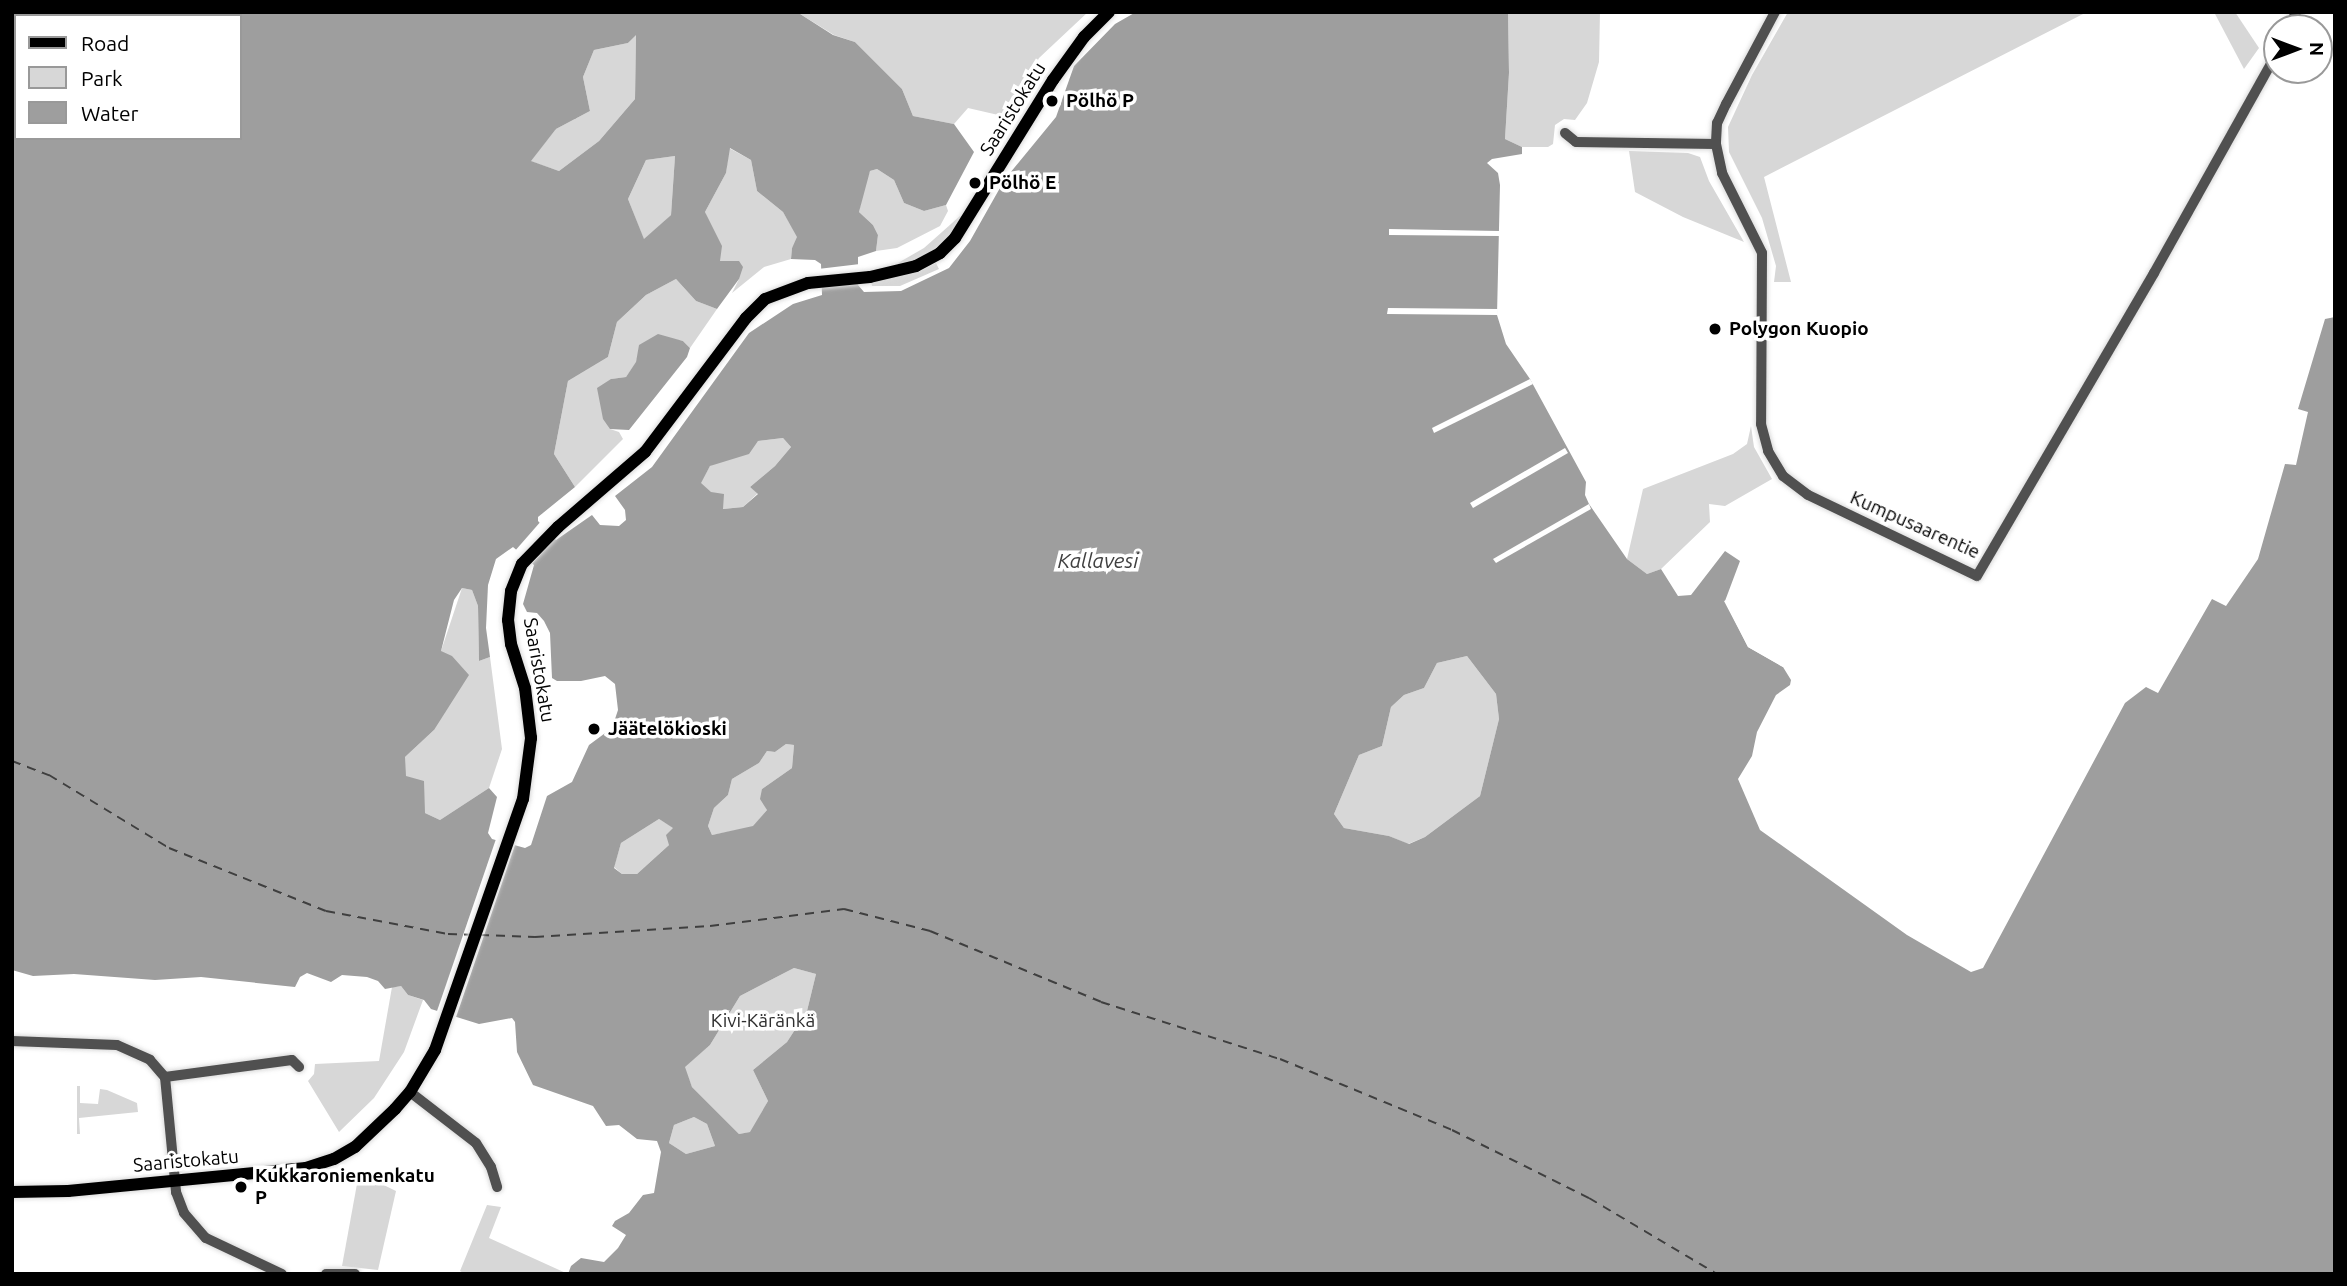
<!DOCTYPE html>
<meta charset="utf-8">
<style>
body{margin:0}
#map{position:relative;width:2347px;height:1286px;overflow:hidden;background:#fff;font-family:Ubuntu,sans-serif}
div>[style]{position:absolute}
.green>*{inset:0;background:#d7d7d7}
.water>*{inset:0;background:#9e9e9e}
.pier>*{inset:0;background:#fff}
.ferry>*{height:2px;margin-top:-1px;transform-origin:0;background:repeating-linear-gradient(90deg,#3f3f3f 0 9px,transparent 0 16px)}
.roads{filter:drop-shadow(0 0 2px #dbdbdb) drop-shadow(0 0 2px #dbdbdb)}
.minor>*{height:10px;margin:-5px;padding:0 5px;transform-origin:5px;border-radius:5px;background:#505050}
.major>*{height:12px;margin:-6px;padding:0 6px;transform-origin:6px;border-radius:6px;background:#000}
.dots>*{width:19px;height:19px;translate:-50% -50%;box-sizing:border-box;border:4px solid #fff;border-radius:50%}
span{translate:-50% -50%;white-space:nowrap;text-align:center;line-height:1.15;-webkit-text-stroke:7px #fff;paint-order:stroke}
.poi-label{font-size:19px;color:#000;font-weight:700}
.left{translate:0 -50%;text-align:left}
.street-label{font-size:19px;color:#000}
.park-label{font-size:19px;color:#2e2e2e}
.water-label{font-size:21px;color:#3f3f3f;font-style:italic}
.frame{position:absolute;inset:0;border:14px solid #000;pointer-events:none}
.legend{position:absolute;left:14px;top:14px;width:228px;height:126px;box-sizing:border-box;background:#fff;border:2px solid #999;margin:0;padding:9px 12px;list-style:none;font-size:21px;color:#000}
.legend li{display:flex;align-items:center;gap:14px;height:35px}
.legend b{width:35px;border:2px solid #999}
.north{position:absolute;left:2263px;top:14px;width:70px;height:70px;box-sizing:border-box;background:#fff;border:2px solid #999;border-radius:50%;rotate:90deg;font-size:19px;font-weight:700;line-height:28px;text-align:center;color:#000}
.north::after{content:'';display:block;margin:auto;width:24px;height:32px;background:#000;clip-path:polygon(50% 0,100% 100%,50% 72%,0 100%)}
</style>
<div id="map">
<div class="green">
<div style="clip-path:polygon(797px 12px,1088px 12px,1039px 58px,1007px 117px,968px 108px,954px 124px,913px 116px,902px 89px,855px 42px,834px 35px)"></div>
<div style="clip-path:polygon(1508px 12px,1600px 12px,1599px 62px,1587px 103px,1575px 120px,1564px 119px,1555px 125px,1553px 144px,1548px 147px,1522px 147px,1505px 139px,1509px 73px)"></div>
<div style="clip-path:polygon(1788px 12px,2087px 12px,1764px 177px,1791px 282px,1774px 282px,1776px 266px,1762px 218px,1729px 152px,1728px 127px,1752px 75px)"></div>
<div style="clip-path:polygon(2214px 12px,2235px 12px,2259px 48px,2244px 69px)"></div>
<div style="clip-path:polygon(636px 34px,635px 99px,599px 141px,559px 171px,530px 161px,556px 129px,590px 111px,583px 77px,594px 50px,628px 43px)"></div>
<div style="clip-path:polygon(729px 148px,751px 160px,757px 191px,783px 212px,798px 237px,792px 248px,791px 259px,764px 267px,732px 293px,739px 279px,739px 261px,720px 261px,705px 212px,726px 173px)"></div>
<div style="clip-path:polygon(1629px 151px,1688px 153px,1700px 157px,1709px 181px,1744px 242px,1683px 217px,1635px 192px)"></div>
<div style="clip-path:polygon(675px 156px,671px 215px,644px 240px,628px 199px,646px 160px)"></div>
<div style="clip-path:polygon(877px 169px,894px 180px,904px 203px,924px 211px,946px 205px,948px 211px,940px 226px,897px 248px,876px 251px,878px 235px,873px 225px,859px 212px,864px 187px,870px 171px)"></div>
<div style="clip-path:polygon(960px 216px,963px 219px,945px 241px,924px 257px,899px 266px,898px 263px,924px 248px)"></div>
<div style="clip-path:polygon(936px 263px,939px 269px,900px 286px,872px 286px,871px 281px,918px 272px)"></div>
<div style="clip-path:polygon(676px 279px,696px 301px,717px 309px,690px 348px,683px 341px,673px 339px,640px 345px,636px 363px,626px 377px,611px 379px,610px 429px,619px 432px,623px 439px,575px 487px,554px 454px,568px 381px,608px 357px,617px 322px,646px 295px)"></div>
<div style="clip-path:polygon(1751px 426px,1754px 447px,1772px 479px,1725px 506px,1709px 504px,1710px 522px,1661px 569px,1647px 574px,1627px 559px,1643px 489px,1733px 454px,1747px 444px)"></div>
<div style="clip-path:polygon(783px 438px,791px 447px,775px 466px,750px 487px,758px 493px,743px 507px,722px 509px,700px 483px,710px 466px,758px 441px)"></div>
<div style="clip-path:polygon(462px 588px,472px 590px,478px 606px,479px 661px,490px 657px,502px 749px,489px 788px,440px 820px,425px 813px,405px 776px,405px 757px,434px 730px,441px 651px)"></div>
<div style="clip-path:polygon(1467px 656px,1496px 694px,1499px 719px,1480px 796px,1425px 837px,1408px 844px,1389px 836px,1344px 828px,1334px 814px,1359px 755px,1382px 746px,1391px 707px,1404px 695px,1424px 688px,1437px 663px)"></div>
<div style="clip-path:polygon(786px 744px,794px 745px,792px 768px,762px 789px,767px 810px,753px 827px,712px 835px,708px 826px,714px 808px,728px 795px,732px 779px,759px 763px,767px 751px,775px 752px)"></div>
<div style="clip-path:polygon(659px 819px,674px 828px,669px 845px,637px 874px,622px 874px,614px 867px,621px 843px)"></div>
<div style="clip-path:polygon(794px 968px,816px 974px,807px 1011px,787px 1042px,753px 1070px,768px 1101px,751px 1132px,739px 1134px,692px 1087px,684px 1067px,710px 1045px,740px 996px)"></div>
<div style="clip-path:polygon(401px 986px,408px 995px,423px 1000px,404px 1052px,374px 1098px,339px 1132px,308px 1081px,314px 1074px,315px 1064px,379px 1061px,392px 987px)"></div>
<div style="clip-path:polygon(77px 1086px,80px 1086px,80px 1103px,98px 1104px,100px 1089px,107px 1090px,137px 1103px,138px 1112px,79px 1118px,80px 1134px,77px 1134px)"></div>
<div style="clip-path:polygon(694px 1117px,707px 1124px,715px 1146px,686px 1154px,669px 1143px,674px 1125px)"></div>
<div style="clip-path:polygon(359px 1173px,396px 1191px,378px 1270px,342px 1266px)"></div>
<div style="clip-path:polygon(487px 1205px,501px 1207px,489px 1238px,568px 1274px,465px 1274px,460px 1271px)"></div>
</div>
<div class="water">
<div style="clip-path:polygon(evenodd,15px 12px,797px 12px,833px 35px,855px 42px,902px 89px,913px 116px,954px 124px,974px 152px,946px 205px,924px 211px,904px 203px,894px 180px,877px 169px,870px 171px,859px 212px,873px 225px,878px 235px,876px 251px,858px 257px,858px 285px,864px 292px,901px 291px,949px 268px,970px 241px,1005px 179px,1056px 117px,1074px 66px,1115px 24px,1136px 12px,1508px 12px,1509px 73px,1505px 139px,1522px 147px,1522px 154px,1492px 159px,1487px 163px,1498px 173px,1500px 185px,1497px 315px,1506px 344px,1530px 379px,1586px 482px,1585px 495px,1589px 504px,1627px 559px,1647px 574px,1661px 569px,1678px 596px,1691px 595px,1725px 551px,1740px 561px,1725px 601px,1748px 647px,1783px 667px,1791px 680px,1790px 685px,1776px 695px,1757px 732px,1752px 756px,1738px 779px,1760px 830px,1907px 935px,1971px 972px,1983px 968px,2125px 703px,2146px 687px,2158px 693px,2212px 599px,2226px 606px,2258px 559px,2285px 464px,2296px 465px,2308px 412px,2298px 409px,2325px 319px,2335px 317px,2335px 1274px,568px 1274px,571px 1266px,581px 1258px,604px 1262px,618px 1248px,626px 1235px,612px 1226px,615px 1221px,629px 1213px,643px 1195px,654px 1193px,661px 1152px,657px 1141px,637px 1139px,619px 1125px,606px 1126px,593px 1106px,533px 1085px,517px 1052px,515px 1022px,512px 1018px,479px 1024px,431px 1009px,424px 1000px,408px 995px,401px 986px,385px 989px,378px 981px,367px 977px,342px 975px,331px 982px,307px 973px,300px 977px,295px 987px,201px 977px,155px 980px,74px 974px,33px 976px,12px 970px,12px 18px,15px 12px,16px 16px,240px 16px,240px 138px,16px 138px,16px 16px,15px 12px,636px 35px,635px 99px,599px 141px,559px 171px,531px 161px,556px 129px,590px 111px,583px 77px,594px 50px,628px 43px,636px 35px,15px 12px,730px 148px,751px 160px,757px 191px,783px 212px,797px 237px,792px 248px,791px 259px,815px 260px,821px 264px,822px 295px,793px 304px,749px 333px,652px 467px,615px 496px,625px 510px,626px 520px,619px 526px,600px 525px,592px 515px,556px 540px,538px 521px,538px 517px,575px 487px,554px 454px,568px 381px,608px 357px,617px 322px,646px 295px,676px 279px,696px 301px,717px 309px,739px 279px,743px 267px,739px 261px,720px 261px,722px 246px,705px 212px,726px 173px,730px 148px,15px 12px,675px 156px,671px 215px,644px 239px,628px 199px,646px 160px,675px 156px,15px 12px,783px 438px,791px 447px,775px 466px,750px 487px,758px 494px,743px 507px,723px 509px,724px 494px,711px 492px,701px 483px,710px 466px,749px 454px,758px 441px,783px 438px,15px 12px,513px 547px,534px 565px,523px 604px,527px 612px,537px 613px,544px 621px,550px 633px,552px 678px,557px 681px,581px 681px,605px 676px,615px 684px,618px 710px,612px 728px,589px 745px,572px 782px,547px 796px,531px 845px,525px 848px,492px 839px,488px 833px,497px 797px,489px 788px,440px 820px,425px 813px,424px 781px,406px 776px,405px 757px,434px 730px,469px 675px,452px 656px,441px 651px,454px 600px,462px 588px,472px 590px,478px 606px,479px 661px,490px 657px,486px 628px,488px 585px,496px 559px,513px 547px,15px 12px,1467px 656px,1496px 694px,1499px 719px,1480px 796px,1425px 837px,1409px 844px,1389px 836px,1344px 828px,1334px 814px,1359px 755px,1382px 746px,1391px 707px,1404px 695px,1424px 688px,1437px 663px,1467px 656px,15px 12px,786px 744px,794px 745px,792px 768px,762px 789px,760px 799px,767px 810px,753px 826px,712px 835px,708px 826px,714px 808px,728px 795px,732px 779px,759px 763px,767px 751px,775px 752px,786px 744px,15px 12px,659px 819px,673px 828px,666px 835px,669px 845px,637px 874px,622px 874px,614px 868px,621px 843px,659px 819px,15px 12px,794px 968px,816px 974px,807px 1011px,787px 1042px,753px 1070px,768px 1101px,750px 1132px,739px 1134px,692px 1087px,685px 1067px,710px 1045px,740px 996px,794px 968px,15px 12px,694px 1117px,707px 1124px,715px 1146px,686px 1154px,669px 1143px,674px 1125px,694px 1117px)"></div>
<div style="clip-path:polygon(658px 334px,683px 341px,690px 348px,687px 357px,629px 430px,610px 429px,603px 419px,597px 388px,611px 379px,626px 377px,636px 362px,639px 345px)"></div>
</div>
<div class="pier">
<div style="clip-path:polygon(1389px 229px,1499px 231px,1499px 236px,1389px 235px)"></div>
<div style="clip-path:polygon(860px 264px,861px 282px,820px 287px,818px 269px)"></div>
<div style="clip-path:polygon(1388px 308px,1498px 309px,1497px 315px,1387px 314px)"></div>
<div style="clip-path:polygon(1530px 379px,1533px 384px,1434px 433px,1432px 428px)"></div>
<div style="clip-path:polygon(1565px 448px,1568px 453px,1473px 508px,1470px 503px)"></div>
<div style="clip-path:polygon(1589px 504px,1591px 509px,1496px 563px,1493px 559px)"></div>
<div style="clip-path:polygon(542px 520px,557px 536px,530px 566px,514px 552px)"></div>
<div style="clip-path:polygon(1729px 599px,1751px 645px,1785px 664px,1783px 667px,1748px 647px,1724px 601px)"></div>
<div style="clip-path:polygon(497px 836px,516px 842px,455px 1020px,436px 1014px)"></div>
</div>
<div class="ferry">
<div style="left:12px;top:761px;width:40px;rotate:21deg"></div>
<div style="left:49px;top:775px;width:140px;rotate:31.3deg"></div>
<div style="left:169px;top:848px;width:169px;rotate:21.9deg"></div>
<div style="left:326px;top:911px;width:124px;rotate:10.7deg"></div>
<div style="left:448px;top:934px;width:23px;rotate:2deg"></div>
<div style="left:480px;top:935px;width:55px;rotate:2.1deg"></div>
<div style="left:535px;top:937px;width:175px;rotate:-3.6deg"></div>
<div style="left:710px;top:926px;width:135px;rotate:-7.2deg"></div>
<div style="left:844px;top:909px;width:89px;rotate:14.3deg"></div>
<div style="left:930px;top:931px;width:185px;rotate:22.5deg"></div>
<div style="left:1101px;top:1002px;width:188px;rotate:17.7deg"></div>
<div style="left:1280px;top:1059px;width:186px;rotate:22.4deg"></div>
<div style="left:1452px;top:1130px;width:153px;rotate:26.4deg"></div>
<div style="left:1589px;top:1198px;width:149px;rotate:30.7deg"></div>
</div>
<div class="roads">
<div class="minor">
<div style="left:1775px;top:12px;width:104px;rotate:118deg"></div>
<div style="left:1726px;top:104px;width:21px;rotate:115deg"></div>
<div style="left:1717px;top:123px;width:21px;rotate:93deg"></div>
<div style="left:1716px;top:144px;width:30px;rotate:78deg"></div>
<div style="left:1722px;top:173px;width:89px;rotate:63.4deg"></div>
<div style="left:1762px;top:253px;width:171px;rotate:90.3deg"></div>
<div style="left:1761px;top:424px;width:28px;rotate:75deg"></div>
<div style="left:1768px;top:451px;width:29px;rotate:59deg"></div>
<div style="left:1783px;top:476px;width:31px;rotate:37deg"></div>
<div style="left:1808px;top:495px;width:187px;rotate:25.6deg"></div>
<div style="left:1977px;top:576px;width:351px;rotate:-59.7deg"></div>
<div style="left:2154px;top:273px;width:252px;rotate:-60.8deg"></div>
<div style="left:2289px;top:28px;width:17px;rotate:-66deg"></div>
<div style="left:1565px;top:133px;width:14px;rotate:39deg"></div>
<div style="left:1576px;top:142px;width:140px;rotate:0.8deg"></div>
<div style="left:12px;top:1041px;width:105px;rotate:2.2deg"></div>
<div style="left:117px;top:1045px;width:36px;rotate:24deg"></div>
<div style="left:150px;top:1060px;width:23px;rotate:49deg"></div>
<div style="left:165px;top:1077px;width:116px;rotate:84.5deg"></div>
<div style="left:176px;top:1192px;width:22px;rotate:69deg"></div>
<div style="left:184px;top:1213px;width:33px;rotate:49deg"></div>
<div style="left:206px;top:1238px;width:84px;rotate:25.3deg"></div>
<div style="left:165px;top:1077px;width:128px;rotate:-7.6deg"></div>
<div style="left:292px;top:1060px;width:10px;rotate:45deg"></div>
<div style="left:410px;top:1092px;width:83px;rotate:37.7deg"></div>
<div style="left:476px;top:1143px;width:28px;rotate:58deg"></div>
<div style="left:491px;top:1167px;width:21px;rotate:73deg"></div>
<div style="left:326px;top:1274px;width:29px"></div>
</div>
<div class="major">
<div style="left:12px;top:1192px;width:56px;rotate:-1deg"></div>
<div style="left:68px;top:1191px;width:239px;rotate:-5.5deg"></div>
<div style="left:306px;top:1168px;width:29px;rotate:-18deg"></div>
<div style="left:334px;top:1159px;width:24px;rotate:-30deg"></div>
<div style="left:355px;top:1147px;width:55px;rotate:-43.5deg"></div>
<div style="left:395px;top:1109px;width:23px;rotate:-49deg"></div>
<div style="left:410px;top:1092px;width:49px;rotate:-59.2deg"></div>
<div style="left:435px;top:1050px;width:266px;rotate:-70.7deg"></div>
<div style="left:523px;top:799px;width:62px;rotate:-82.5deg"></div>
<div style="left:531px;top:738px;width:50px;rotate:-96.8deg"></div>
<div style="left:525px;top:688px;width:46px;rotate:-107.7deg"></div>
<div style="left:511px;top:644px;width:24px;rotate:-97deg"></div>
<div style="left:508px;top:620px;width:29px;rotate:-84deg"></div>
<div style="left:511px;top:591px;width:29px;rotate:-68deg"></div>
<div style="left:522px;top:564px;width:52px;rotate:-45.8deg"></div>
<div style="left:558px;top:527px;width:115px;rotate:-40.8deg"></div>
<div style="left:645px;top:452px;width:168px;rotate:-53deg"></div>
<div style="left:746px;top:318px;width:27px;rotate:-45deg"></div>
<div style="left:765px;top:299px;width:46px;rotate:-20.4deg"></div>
<div style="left:808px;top:283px;width:62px;rotate:-5.5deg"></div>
<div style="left:870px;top:277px;width:47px;rotate:-13.4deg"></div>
<div style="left:916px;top:266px;width:27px;rotate:-28deg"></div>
<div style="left:940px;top:253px;width:21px;rotate:-45deg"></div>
<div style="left:955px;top:238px;width:186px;rotate:-58.2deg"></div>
<div style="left:1053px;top:80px;width:53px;rotate:-54.2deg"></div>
<div style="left:1084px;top:37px;width:35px;rotate:-45deg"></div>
</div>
</div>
<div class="dots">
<div style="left:1052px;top:101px;background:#000"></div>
<div style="left:975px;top:183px;background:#000"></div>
<div style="left:1715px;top:329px;background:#000"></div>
<div style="left:594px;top:729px;background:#000"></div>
<div style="left:241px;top:1187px;background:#000"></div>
</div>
<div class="poi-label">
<span class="left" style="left:1066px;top:101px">Pölhö P</span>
<span class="left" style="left:989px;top:183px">Pölhö E</span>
<span class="left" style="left:1729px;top:329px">Polygon Kuopio</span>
<span class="left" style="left:608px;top:729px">Jäätelökioski</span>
<span class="left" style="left:255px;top:1187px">Kukkaroniemenkatu<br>P</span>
</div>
<div class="street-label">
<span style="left:1013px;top:109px;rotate:-58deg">Saaristokatu</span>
<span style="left:1915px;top:525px;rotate:24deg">Kumpusaarentie</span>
<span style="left:539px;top:670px;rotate:80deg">Saaristokatu</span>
<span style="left:186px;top:1161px;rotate:-5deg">Saaristokatu</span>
</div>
<div class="park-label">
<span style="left:763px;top:1021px">Kivi-Käränkä</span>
</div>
<div class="water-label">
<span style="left:1098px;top:560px">Kallavesi</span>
</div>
<div class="frame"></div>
<ul class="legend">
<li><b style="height:9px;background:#000"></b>Road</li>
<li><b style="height:19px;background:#d7d7d7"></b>Park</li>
<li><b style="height:19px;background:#9e9e9e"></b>Water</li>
</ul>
<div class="north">N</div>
</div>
